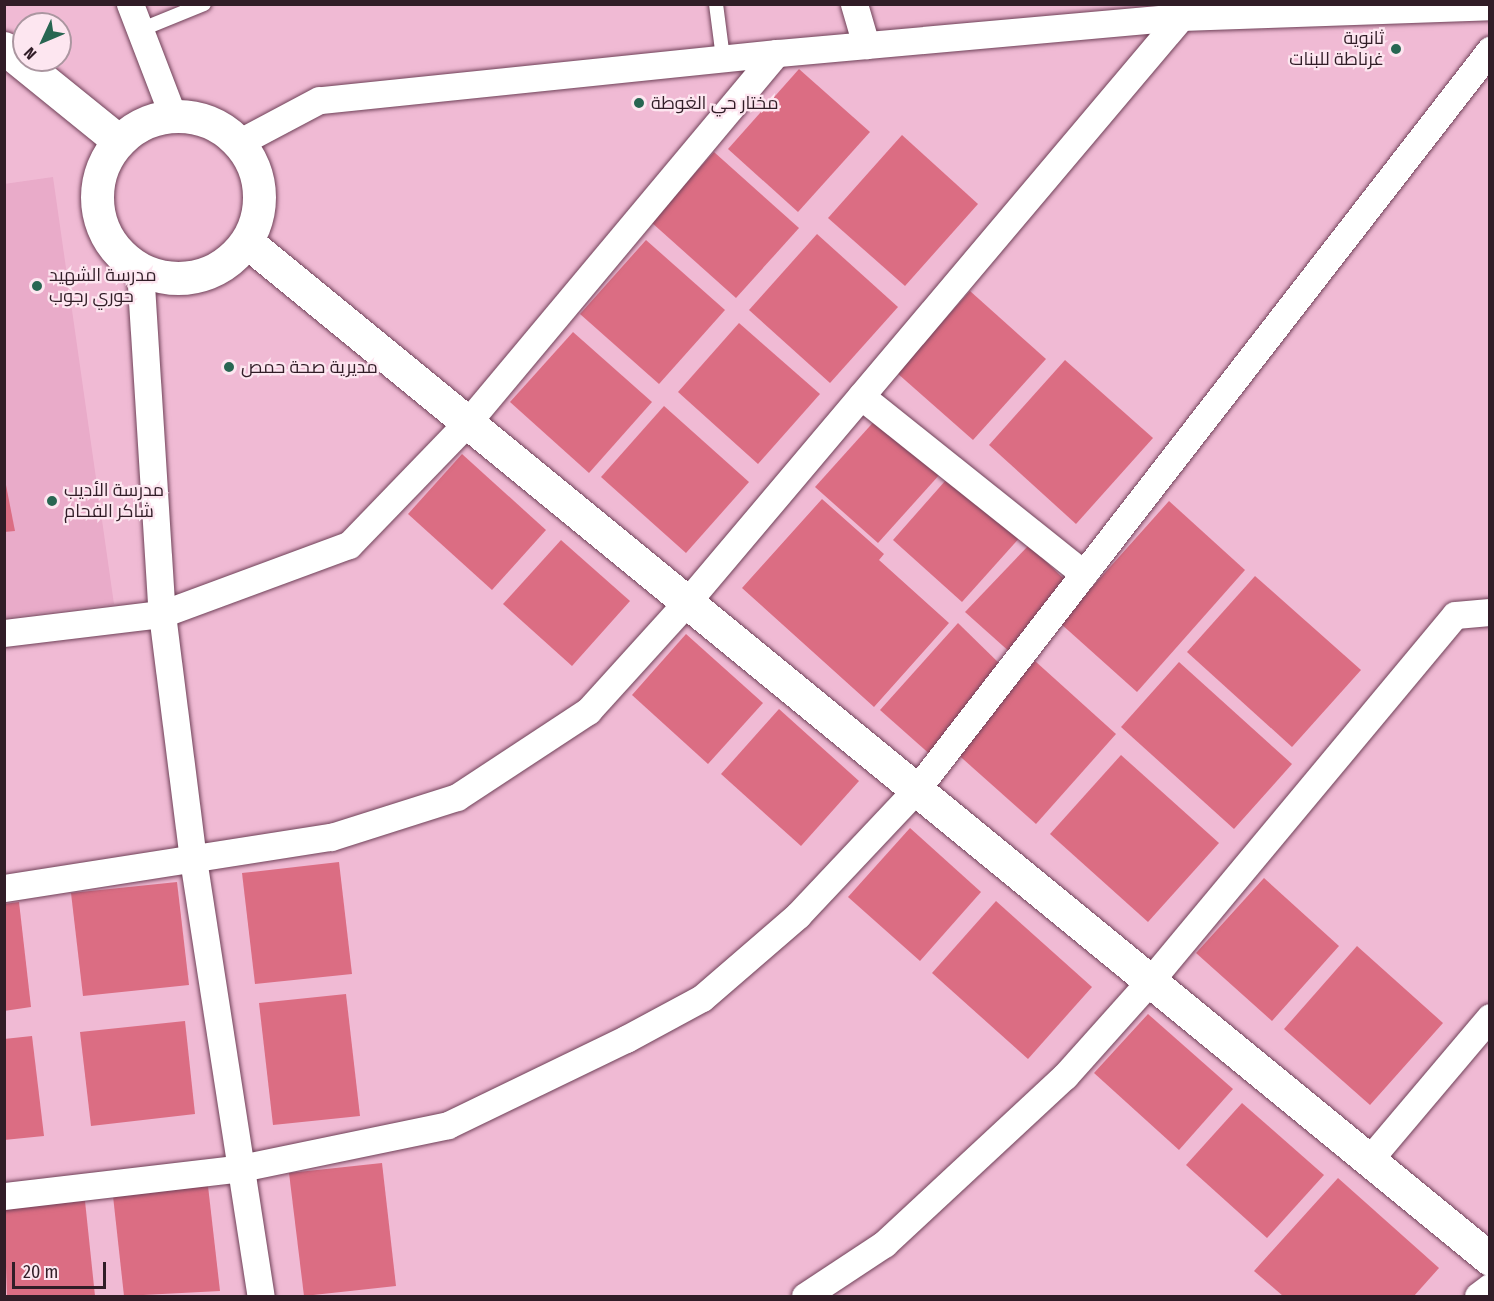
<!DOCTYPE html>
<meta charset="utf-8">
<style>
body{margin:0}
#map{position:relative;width:1494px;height:1301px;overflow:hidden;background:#f0bad4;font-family:"Fira Sans Condensed",Cairo,sans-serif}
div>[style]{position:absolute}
.built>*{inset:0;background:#e9abc9}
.building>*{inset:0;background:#db6d83}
.roads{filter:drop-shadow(0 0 2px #6f4158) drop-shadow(0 0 2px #6f4158)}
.lane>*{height:14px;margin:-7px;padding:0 7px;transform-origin:7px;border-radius:7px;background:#fff}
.street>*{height:27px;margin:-13.5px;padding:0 13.5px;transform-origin:13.5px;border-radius:13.5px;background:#fff}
.secondary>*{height:33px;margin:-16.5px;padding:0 16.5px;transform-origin:16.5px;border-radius:16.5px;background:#fff}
.secondary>.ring{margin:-16.5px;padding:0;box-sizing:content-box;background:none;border:33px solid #fff;border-radius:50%}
.dots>*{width:16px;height:16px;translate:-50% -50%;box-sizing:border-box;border:3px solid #fde6f0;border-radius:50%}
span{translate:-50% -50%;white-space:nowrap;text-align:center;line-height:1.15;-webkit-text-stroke:4.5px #fde6f0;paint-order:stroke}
.poi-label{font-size:18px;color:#311d27}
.right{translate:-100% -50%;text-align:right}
.left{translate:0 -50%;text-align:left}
.frame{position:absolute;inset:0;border:6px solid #311d27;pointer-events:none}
.north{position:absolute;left:12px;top:12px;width:60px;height:60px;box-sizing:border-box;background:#fde6f0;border:2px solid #ab96a0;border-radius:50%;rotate:226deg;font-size:16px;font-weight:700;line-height:24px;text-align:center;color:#311d27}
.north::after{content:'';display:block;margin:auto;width:21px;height:27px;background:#286652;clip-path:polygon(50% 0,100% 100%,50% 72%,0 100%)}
.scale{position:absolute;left:12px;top:1262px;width:94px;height:27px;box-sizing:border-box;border:3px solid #311d27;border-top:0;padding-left:8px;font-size:18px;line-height:21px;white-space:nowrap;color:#311d27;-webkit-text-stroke:4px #fde6f0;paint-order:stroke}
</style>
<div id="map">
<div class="built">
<div style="clip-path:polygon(53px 177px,114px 604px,5px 617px,4px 184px)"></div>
</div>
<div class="building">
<div style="clip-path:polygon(799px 69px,870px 132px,798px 212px,728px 149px)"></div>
<div style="clip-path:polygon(902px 135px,978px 204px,905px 286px,828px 218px)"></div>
<div style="clip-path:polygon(714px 152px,799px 228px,736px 298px,651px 222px)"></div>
<div style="clip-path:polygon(817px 234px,898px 307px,830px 383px,749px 310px)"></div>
<div style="clip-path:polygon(646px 240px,725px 310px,659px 384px,580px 314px)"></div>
<div style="clip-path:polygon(970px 291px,1046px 359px,973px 440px,897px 373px)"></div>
<div style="clip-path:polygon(739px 323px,820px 394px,758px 464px,678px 392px)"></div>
<div style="clip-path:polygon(573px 332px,652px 402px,589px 473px,510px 402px)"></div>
<div style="clip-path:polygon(1065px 360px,1153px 438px,1076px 524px,989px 445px)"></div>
<div style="clip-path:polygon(664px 406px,749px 482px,686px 553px,601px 477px)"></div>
<div style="clip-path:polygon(878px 417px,941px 473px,878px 543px,815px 487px)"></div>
<div style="clip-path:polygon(462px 454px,546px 530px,492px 590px,408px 514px)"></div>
<div style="clip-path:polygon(953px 472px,1023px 534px,962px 602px,893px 540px)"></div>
<div style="clip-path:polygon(4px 475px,15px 531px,4px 532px)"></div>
<div style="clip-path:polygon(822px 499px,884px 554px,879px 560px,949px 623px,874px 707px,742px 588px)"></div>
<div style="clip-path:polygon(1169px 501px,1245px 570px,1137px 692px,1060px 623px)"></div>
<div style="clip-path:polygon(561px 540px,630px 601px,572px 666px,503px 604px)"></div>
<div style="clip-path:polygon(1029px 545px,1065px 580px,1012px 654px,965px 612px)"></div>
<div style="clip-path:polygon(1255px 576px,1361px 670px,1292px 747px,1187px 652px)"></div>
<div style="clip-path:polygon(958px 623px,1004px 668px,933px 757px,880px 710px)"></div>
<div style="clip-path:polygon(686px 634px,763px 703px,708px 764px,632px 695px)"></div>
<div style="clip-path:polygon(1035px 661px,1116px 734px,1036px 824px,954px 751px)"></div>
<div style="clip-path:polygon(1179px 662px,1292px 764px,1234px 829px,1121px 727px)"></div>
<div style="clip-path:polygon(779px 709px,859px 781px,801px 846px,721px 774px)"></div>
<div style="clip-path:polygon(1121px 755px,1219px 843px,1148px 922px,1050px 834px)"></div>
<div style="clip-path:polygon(910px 828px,981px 892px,920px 961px,848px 897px)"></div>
<div style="clip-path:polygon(339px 862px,352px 974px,255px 984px,242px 873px)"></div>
<div style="clip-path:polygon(1264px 878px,1339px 946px,1272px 1021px,1196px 953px)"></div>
<div style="clip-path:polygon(177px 882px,189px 985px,83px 996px,71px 893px)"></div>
<div style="clip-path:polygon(996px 901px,1092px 987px,1028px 1059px,932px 973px)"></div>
<div style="clip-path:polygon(19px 902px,31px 1007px,4px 1011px,4px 904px)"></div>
<div style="clip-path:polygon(1357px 946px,1443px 1023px,1370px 1105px,1284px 1029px)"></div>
<div style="clip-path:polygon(346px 994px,360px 1116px,273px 1125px,259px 1003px)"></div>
<div style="clip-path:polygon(1148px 1014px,1233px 1089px,1179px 1150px,1094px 1073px)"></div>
<div style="clip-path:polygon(185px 1021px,195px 1114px,91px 1126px,80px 1032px)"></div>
<div style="clip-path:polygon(32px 1036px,44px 1136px,4px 1140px,4px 1039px)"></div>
<div style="clip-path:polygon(1242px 1103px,1324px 1175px,1267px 1238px,1186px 1165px)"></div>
<div style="clip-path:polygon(382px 1163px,396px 1286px,304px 1296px,289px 1173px)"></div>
<div style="clip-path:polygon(1338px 1178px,1439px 1268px,1414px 1296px,1283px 1296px,1254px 1271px)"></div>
<div style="clip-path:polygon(208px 1186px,220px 1291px,124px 1296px,113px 1196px)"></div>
<div style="clip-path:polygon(85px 1201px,95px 1296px,7px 1296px,4px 1209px)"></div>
</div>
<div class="roads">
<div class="lane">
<div style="left:716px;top:4px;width:54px;rotate:82.6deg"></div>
<div style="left:140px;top:30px;width:69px;rotate:-22.1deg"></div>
</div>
<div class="street">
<div style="left:130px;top:4px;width:120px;rotate:69deg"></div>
<div style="left:854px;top:4px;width:43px;rotate:73.7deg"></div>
<div style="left:1180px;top:4px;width:13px;rotate:86deg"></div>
<div style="left:1181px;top:17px;width:309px;rotate:-2deg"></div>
<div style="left:140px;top:269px;width:346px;rotate:86.4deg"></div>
<div style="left:162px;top:614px;width:247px;rotate:82.8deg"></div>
<div style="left:193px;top:859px;width:442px;rotate:81.2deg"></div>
<div style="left:861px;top:396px;width:285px;rotate:38.6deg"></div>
<div style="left:4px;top:633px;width:159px;rotate:-6.9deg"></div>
<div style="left:162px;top:614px;width:199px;rotate:-20.3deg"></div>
<div style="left:349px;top:545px;width:170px;rotate:-46deg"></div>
<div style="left:467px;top:423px;width:482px;rotate:-50.1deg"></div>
<div style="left:4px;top:888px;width:331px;rotate:-8.9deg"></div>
<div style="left:331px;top:837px;width:132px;rotate:-17.6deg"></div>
<div style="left:457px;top:797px;width:157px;rotate:-33.3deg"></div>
<div style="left:588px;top:711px;width:147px;rotate:-47.8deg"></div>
<div style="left:687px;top:602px;width:766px;rotate:-49.82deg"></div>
<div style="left:1181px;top:17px;width:407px;rotate:174.9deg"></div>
<div style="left:776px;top:53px;width:459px;rotate:174.1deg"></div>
<div style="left:319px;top:100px;width:92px;rotate:152deg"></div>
<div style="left:1369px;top:1160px;width:187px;rotate:-49.8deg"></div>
<div style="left:4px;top:1196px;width:239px;rotate:-6.7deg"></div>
<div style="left:241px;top:1168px;width:211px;rotate:-11.7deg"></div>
<div style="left:448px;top:1125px;width:198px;rotate:-25.8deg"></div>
<div style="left:626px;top:1039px;width:86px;rotate:-28.3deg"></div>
<div style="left:702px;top:998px;width:127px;rotate:-40.8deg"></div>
<div style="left:798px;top:915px;width:172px;rotate:-46.7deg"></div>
<div style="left:916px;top:790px;width:937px;rotate:-52.2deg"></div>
<div style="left:805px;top:1296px;width:95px;rotate:-33.4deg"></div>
<div style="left:884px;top:1244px;width:247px;rotate:-42.9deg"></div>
<div style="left:1065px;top:1076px;width:127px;rotate:-48.2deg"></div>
<div style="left:1150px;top:981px;width:476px;rotate:-50.2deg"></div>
<div style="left:1455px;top:615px;width:35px;rotate:-5deg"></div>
<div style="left:1478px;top:1296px;width:15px;rotate:-37deg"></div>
</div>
<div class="secondary">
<div style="left:4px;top:48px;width:148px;rotate:39deg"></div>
<div class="ring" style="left:97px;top:116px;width:129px;height:129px"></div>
<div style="left:247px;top:242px;width:1606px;rotate:39.29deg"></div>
</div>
</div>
<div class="dots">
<div style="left:1396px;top:49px;background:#286652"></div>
<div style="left:639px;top:103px;background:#286652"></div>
<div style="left:37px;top:286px;background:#286652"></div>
<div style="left:229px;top:367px;background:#286652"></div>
<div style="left:52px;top:501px;background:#286652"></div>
</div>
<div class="poi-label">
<span class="right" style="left:1384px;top:49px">ثانوية<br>غرناطة للبنات</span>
<span class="left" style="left:651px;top:103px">مختار حي الغوطة</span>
<span class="left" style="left:49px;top:286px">مدرسة الشهيد<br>حوري رجوب</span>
<span class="left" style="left:241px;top:367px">مديرية صحة حمص</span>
<span class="left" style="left:64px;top:501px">مدرسة الأديب<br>شاكر الفحام</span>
</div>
<div class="frame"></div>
<div class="north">N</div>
<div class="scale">20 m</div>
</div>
